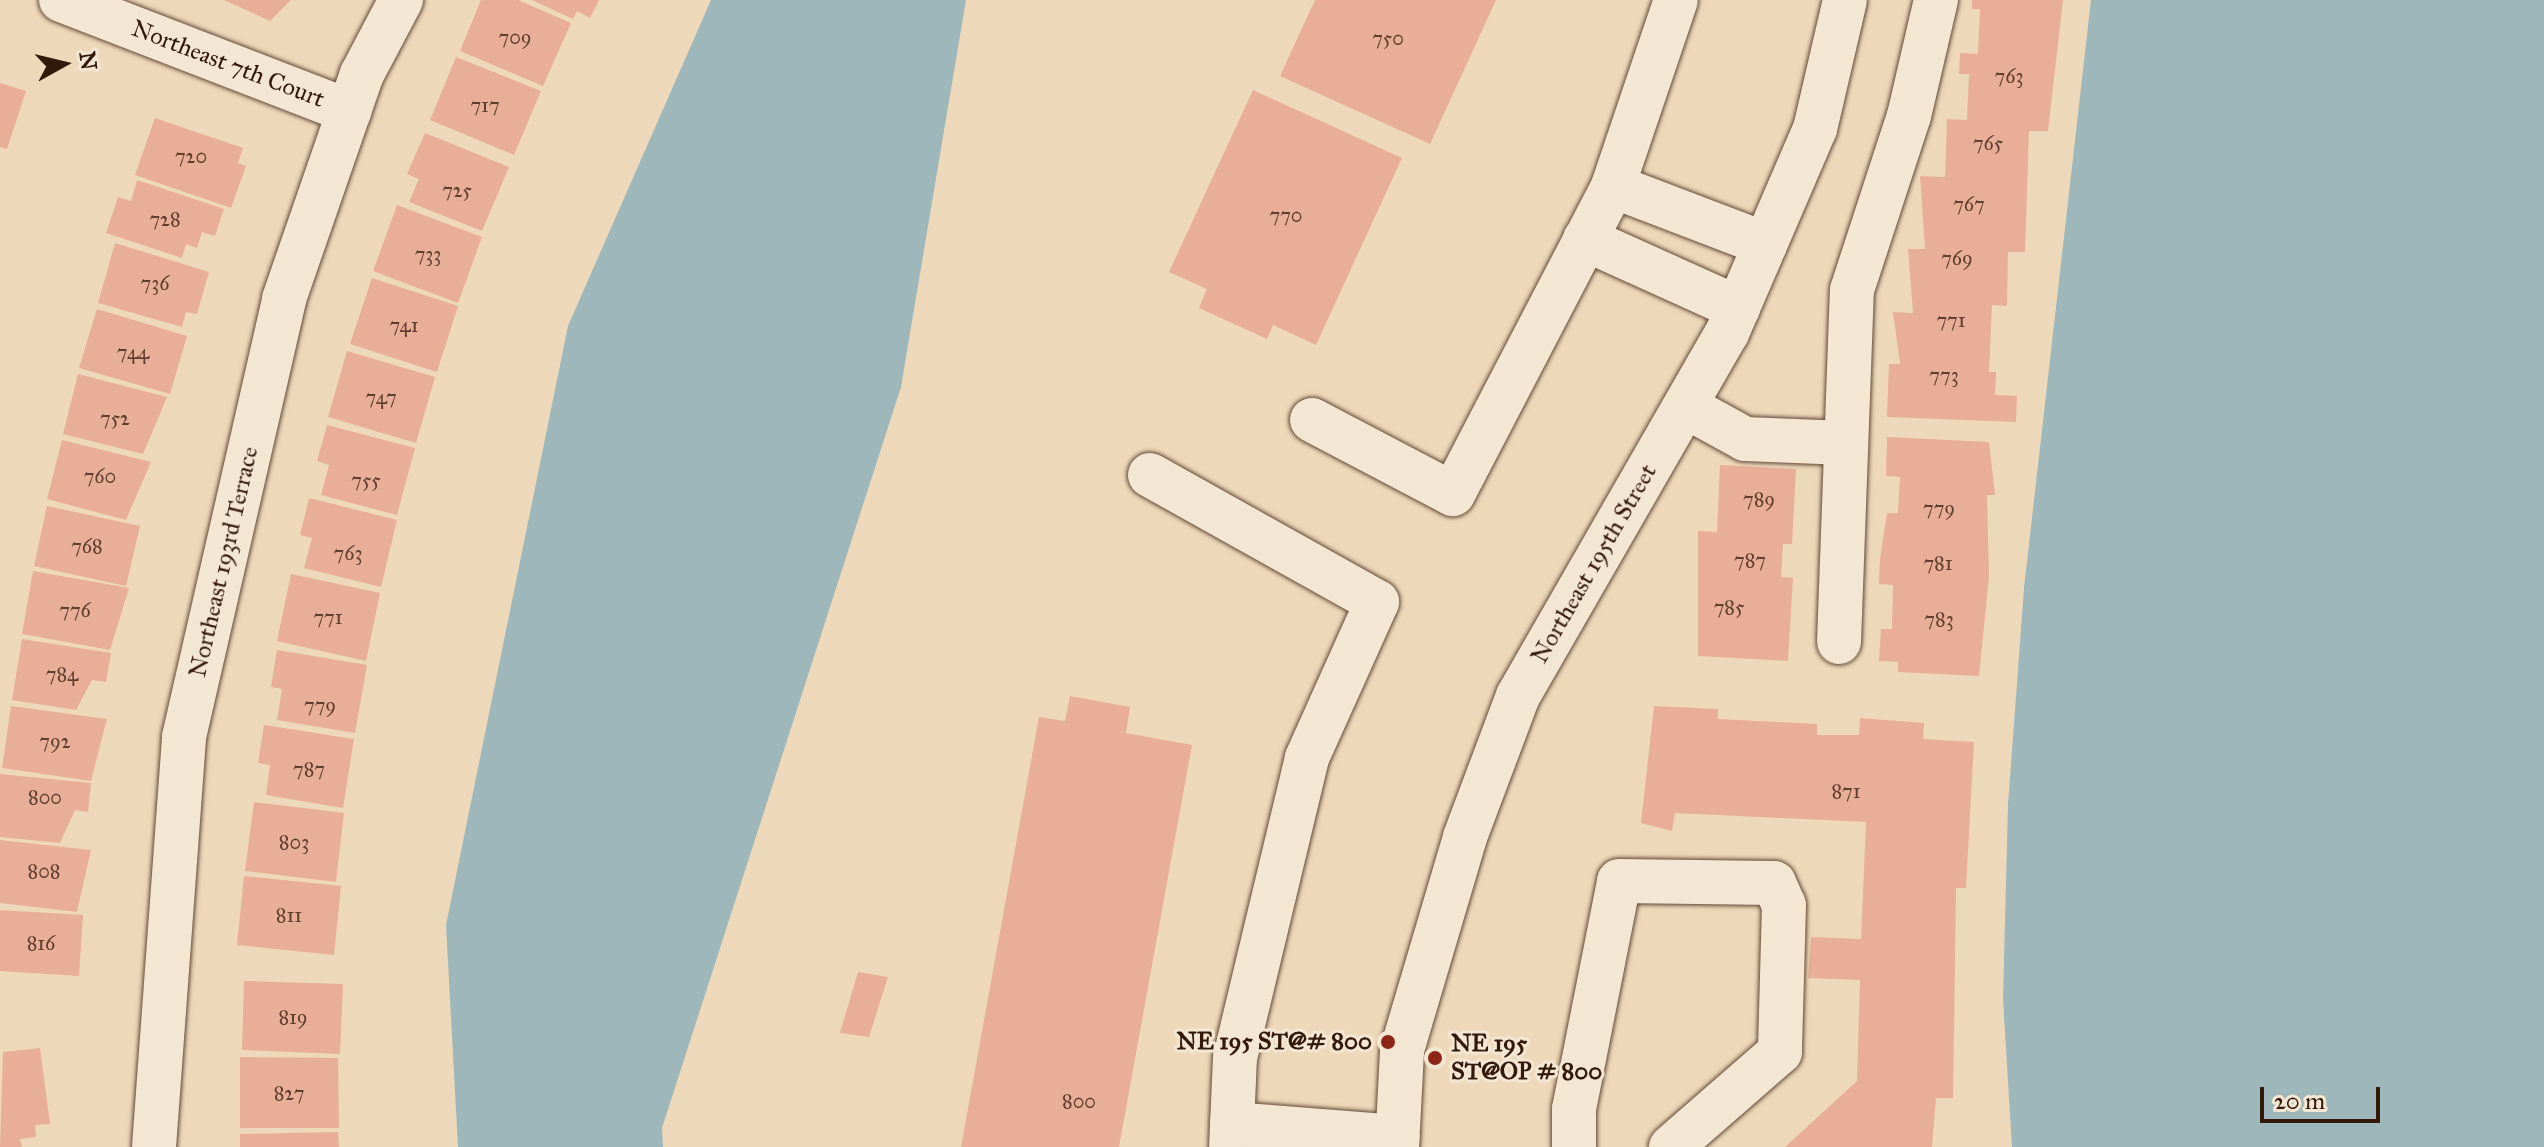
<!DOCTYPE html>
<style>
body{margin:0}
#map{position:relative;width:2544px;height:1147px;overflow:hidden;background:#edd9b9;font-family:"IM FELL Great Primer",serif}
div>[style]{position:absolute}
.water>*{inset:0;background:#9db7ba}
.building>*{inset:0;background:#e8ae97}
.roads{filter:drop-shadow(0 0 2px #624936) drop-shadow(0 0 2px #624936)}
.minor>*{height:44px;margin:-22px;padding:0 22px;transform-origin:22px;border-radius:22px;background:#f3e6d2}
.dots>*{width:22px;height:22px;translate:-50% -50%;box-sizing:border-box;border:4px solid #f3e6d2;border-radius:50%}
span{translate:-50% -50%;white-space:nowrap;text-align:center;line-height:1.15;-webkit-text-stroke:6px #f3e6d2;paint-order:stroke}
.number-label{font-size:20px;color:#603e2d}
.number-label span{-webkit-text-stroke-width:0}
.street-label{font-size:24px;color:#33190a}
.poi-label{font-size:24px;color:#33190a;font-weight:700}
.right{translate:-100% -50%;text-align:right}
.left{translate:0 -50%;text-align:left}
.north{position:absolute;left:24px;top:24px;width:80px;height:80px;-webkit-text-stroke:6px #f3e6d2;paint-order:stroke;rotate:82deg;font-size:22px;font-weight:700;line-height:32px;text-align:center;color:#33190a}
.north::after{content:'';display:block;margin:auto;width:28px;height:36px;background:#33190a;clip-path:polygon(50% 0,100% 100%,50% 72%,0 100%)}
.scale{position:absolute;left:2260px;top:1087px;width:120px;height:36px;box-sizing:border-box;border:4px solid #33190a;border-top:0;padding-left:10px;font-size:24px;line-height:28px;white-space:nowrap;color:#33190a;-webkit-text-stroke:6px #f3e6d2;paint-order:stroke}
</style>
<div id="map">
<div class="water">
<div style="clip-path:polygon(711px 0,966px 0,901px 387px,662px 1128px,663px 1147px,458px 1147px,446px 925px,568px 326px)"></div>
<div style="clip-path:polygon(2091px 0,2544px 0,2544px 1147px,2012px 1147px,2003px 999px,2008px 805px,2024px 588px)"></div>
</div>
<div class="building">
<div style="clip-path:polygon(224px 0,291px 0,270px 21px)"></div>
<div style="clip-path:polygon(481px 0,518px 0,571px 23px,543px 86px,460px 51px)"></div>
<div style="clip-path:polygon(532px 0,599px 0,590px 18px,577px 11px,573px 19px)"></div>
<div style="clip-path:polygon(1315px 0,1496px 0,1430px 144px,1280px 76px)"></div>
<div style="clip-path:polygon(1972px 0,2063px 0,2048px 131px,2029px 131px,2025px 252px,2008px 252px,2007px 306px,1992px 305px,1989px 372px,1996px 372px,1995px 395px,2017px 396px,2016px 422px,1887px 417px,1889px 364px,1900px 364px,1893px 312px,1913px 313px,1908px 249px,1925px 249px,1920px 176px,1945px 177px,1947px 119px,1967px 120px,1969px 74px,1959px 74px,1960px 53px,1978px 54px,1980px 9px,1972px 9px)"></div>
<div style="clip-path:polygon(456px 57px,541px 91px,514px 155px,430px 120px)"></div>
<div style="clip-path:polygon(0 83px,26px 91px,7px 149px,0 147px)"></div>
<div style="clip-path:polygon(1253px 90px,1402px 158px,1316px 345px,1273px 325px,1267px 339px,1199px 308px,1207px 289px,1169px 272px)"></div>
<div style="clip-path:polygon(155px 118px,243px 148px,238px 163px,246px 166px,231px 208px,135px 175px)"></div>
<div style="clip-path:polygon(425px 133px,509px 167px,482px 231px,409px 202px,419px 179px,407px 174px)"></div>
<div style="clip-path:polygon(137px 180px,224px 209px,215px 236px,202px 232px,197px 248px,186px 244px,182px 258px,106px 233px,118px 197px,131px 201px)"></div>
<div style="clip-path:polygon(397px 205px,482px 237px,458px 303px,373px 271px)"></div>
<div style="clip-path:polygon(115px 243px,209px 272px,197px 314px,186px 312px,182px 327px,98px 303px)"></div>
<div style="clip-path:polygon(372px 278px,458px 306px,437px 372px,350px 344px)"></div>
<div style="clip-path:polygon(97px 309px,187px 336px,170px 394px,79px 368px)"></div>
<div style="clip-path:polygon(347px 351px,435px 377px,416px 443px,328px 417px)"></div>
<div style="clip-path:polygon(78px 374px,167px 397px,143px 454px,63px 434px)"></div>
<div style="clip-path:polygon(327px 425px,415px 448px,397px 515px,321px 495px,329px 465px,317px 461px)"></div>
<div style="clip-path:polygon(1887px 437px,1989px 442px,1995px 495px,1987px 495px,1989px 576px,1979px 676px,1898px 672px,1898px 662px,1879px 661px,1881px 629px,1892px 629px,1893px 585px,1879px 584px,1880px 559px,1887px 513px,1898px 513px,1900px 477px,1886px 476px)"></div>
<div style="clip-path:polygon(62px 440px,151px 462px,126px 520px,47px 499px)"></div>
<div style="clip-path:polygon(1720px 465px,1796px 469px,1792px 544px,1783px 544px,1781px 577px,1793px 578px,1788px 661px,1698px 656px,1698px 531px,1717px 532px)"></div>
<div style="clip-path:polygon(309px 498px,397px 520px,381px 587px,304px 568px,312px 538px,300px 535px)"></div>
<div style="clip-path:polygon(47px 506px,140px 526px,126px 586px,34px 566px)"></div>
<div style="clip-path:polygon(33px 571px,129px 588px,110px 650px,22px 634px)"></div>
<div style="clip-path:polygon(291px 574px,380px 593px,366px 661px,277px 641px)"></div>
<div style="clip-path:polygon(22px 639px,111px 653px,106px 682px,92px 680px,76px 710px,12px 700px)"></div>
<div style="clip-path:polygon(277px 650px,367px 665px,355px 733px,277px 720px,282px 689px,271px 687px)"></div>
<div style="clip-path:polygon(1070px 696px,1130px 707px,1126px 733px,1192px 745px,1119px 1147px,961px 1147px,1039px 717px,1065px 721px)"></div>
<div style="clip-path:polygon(11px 706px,107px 719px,91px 781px,2px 768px)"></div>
<div style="clip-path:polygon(1654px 706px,1718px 709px,1718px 719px,1817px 724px,1817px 735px,1859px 735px,1860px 718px,1924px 723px,1923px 739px,1974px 742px,1966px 888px,1956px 888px,1953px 1098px,1936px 1098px,1932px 1147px,1785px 1147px,1857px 1081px,1860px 980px,1808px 978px,1811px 937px,1861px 939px,1866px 822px,1675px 813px,1672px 831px,1641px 823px)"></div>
<div style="clip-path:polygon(264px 725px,354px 739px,343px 808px,266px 795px,270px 765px,258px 763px)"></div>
<div style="clip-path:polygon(0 774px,91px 783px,88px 812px,75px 810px,60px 843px,0 837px)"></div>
<div style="clip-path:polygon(254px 802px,344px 813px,336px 882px,245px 871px)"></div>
<div style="clip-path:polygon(0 840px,91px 850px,77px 912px,0 903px)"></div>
<div style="clip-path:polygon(244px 876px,341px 886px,334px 955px,237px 945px)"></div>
<div style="clip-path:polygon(0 910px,83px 915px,79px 976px,0 971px)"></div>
<div style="clip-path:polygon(858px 972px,888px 977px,869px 1037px,840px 1033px)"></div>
<div style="clip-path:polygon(244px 981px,343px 984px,340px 1054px,242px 1050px)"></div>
<div style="clip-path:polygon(40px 1048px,50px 1124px,35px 1125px,36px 1137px,20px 1139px,22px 1147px,0 1147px,3px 1052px)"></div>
<div style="clip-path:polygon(240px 1057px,338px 1058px,339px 1128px,240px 1128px)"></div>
<div style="clip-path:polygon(338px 1132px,339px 1147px,240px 1147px,240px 1134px)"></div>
</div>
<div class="roads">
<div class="minor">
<div style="left:61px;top:0;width:309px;rotate:21.1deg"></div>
<div style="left:1613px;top:186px;width:163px;rotate:20.9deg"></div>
<div style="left:1585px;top:239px;width:168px;rotate:24.3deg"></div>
<div style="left:1685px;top:406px;width:68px;rotate:28.8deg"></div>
<div style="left:1745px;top:439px;width:101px;rotate:2.3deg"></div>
<div style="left:1312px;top:420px;width:159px;rotate:27.7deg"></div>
<div style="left:1453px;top:494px;width:347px;rotate:-62.5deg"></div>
<div style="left:1613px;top:186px;width:196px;rotate:-71.3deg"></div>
<div style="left:1150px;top:475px;width:260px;rotate:29.2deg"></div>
<div style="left:1377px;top:602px;width:171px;rotate:114.2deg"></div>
<div style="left:1307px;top:758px;width:308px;rotate:103.5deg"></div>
<div style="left:1235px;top:1057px;width:90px;rotate:92.5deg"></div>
<div style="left:1839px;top:642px;width:352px;rotate:-87.9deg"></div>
<div style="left:1852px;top:290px;width:183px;rotate:-71.9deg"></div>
<div style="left:1909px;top:116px;width:119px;rotate:-76.9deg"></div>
<div style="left:1232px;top:1124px;width:166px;rotate:4.5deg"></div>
<div style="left:154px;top:1147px;width:411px;rotate:-85.8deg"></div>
<div style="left:184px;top:737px;width:449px;rotate:-77.1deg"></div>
<div style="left:284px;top:299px;width:238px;rotate:-70.9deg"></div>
<div style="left:362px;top:74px;width:84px;rotate:-62.2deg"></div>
<div style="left:1397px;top:1147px;width:97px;rotate:-87deg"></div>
<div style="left:1402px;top:1050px;width:222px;rotate:-73.5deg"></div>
<div style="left:1465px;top:837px;width:151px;rotate:-69.4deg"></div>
<div style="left:1518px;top:696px;width:419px;rotate:-60.1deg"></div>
<div style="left:1727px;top:333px;width:222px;rotate:-66.7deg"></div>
<div style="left:1815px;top:129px;width:132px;rotate:-76.9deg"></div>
<div style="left:1574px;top:1147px;width:38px;rotate:-90deg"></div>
<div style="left:1574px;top:1109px;width:232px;rotate:-78.8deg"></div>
<div style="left:1619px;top:881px;width:155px;rotate:0.7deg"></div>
<div style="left:1774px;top:883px;width:24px;rotate:66deg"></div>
<div style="left:1784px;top:905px;width:147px;rotate:91.6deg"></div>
<div style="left:1780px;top:1052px;width:145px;rotate:138.9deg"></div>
</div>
</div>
<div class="dots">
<div style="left:1388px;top:1042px;background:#8f2418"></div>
<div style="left:1435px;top:1058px;background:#8f2418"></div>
</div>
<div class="number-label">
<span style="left:515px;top:37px">709</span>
<span style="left:1388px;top:38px">750</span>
<span style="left:2009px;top:76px">763</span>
<span style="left:485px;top:105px">717</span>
<span style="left:1988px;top:143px">765</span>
<span style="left:191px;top:156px">720</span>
<span style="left:457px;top:190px">725</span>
<span style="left:1969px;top:204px">767</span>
<span style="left:1286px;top:215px">770</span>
<span style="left:165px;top:219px">728</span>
<span style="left:428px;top:254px">733</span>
<span style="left:1957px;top:258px">769</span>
<span style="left:155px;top:283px">736</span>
<span style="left:1951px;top:320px">771</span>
<span style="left:404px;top:325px">741</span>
<span style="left:133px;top:352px">744</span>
<span style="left:1944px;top:375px">773</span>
<span style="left:381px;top:397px">747</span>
<span style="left:115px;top:418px">752</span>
<span style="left:100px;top:476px">760</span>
<span style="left:366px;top:480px">755</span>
<span style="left:1759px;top:499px">789</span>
<span style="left:1939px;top:508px">779</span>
<span style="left:87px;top:546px">768</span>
<span style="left:348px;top:553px">763</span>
<span style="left:1750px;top:560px">787</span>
<span style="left:1938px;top:563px">781</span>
<span style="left:1729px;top:607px">785</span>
<span style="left:75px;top:610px">776</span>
<span style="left:328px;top:617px">771</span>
<span style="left:1939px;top:619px">783</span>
<span style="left:62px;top:674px">784</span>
<span style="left:320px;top:705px">779</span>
<span style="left:55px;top:741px">792</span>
<span style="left:309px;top:769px">787</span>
<span style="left:1846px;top:791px">871</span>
<span style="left:45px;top:797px">800</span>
<span style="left:294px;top:842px">803</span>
<span style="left:44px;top:871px">808</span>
<span style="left:289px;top:915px">811</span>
<span style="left:41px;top:943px">816</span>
<span style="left:293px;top:1017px">819</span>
<span style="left:289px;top:1093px">827</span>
<span style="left:1079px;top:1101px">800</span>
</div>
<div class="street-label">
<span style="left:228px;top:64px;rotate:21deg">Northeast 7th Court</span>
<span style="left:224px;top:562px;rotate:-77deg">Northeast 193rd Terrace</span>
<span style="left:1594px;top:564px;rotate:-60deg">Northeast 195th Street</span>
</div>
<div class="poi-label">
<span class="right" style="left:1372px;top:1042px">NE 195 ST@# 800</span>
<span class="left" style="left:1451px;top:1058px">NE 195<br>ST@OP # 800</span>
</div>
<div class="north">N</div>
<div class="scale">20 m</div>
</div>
